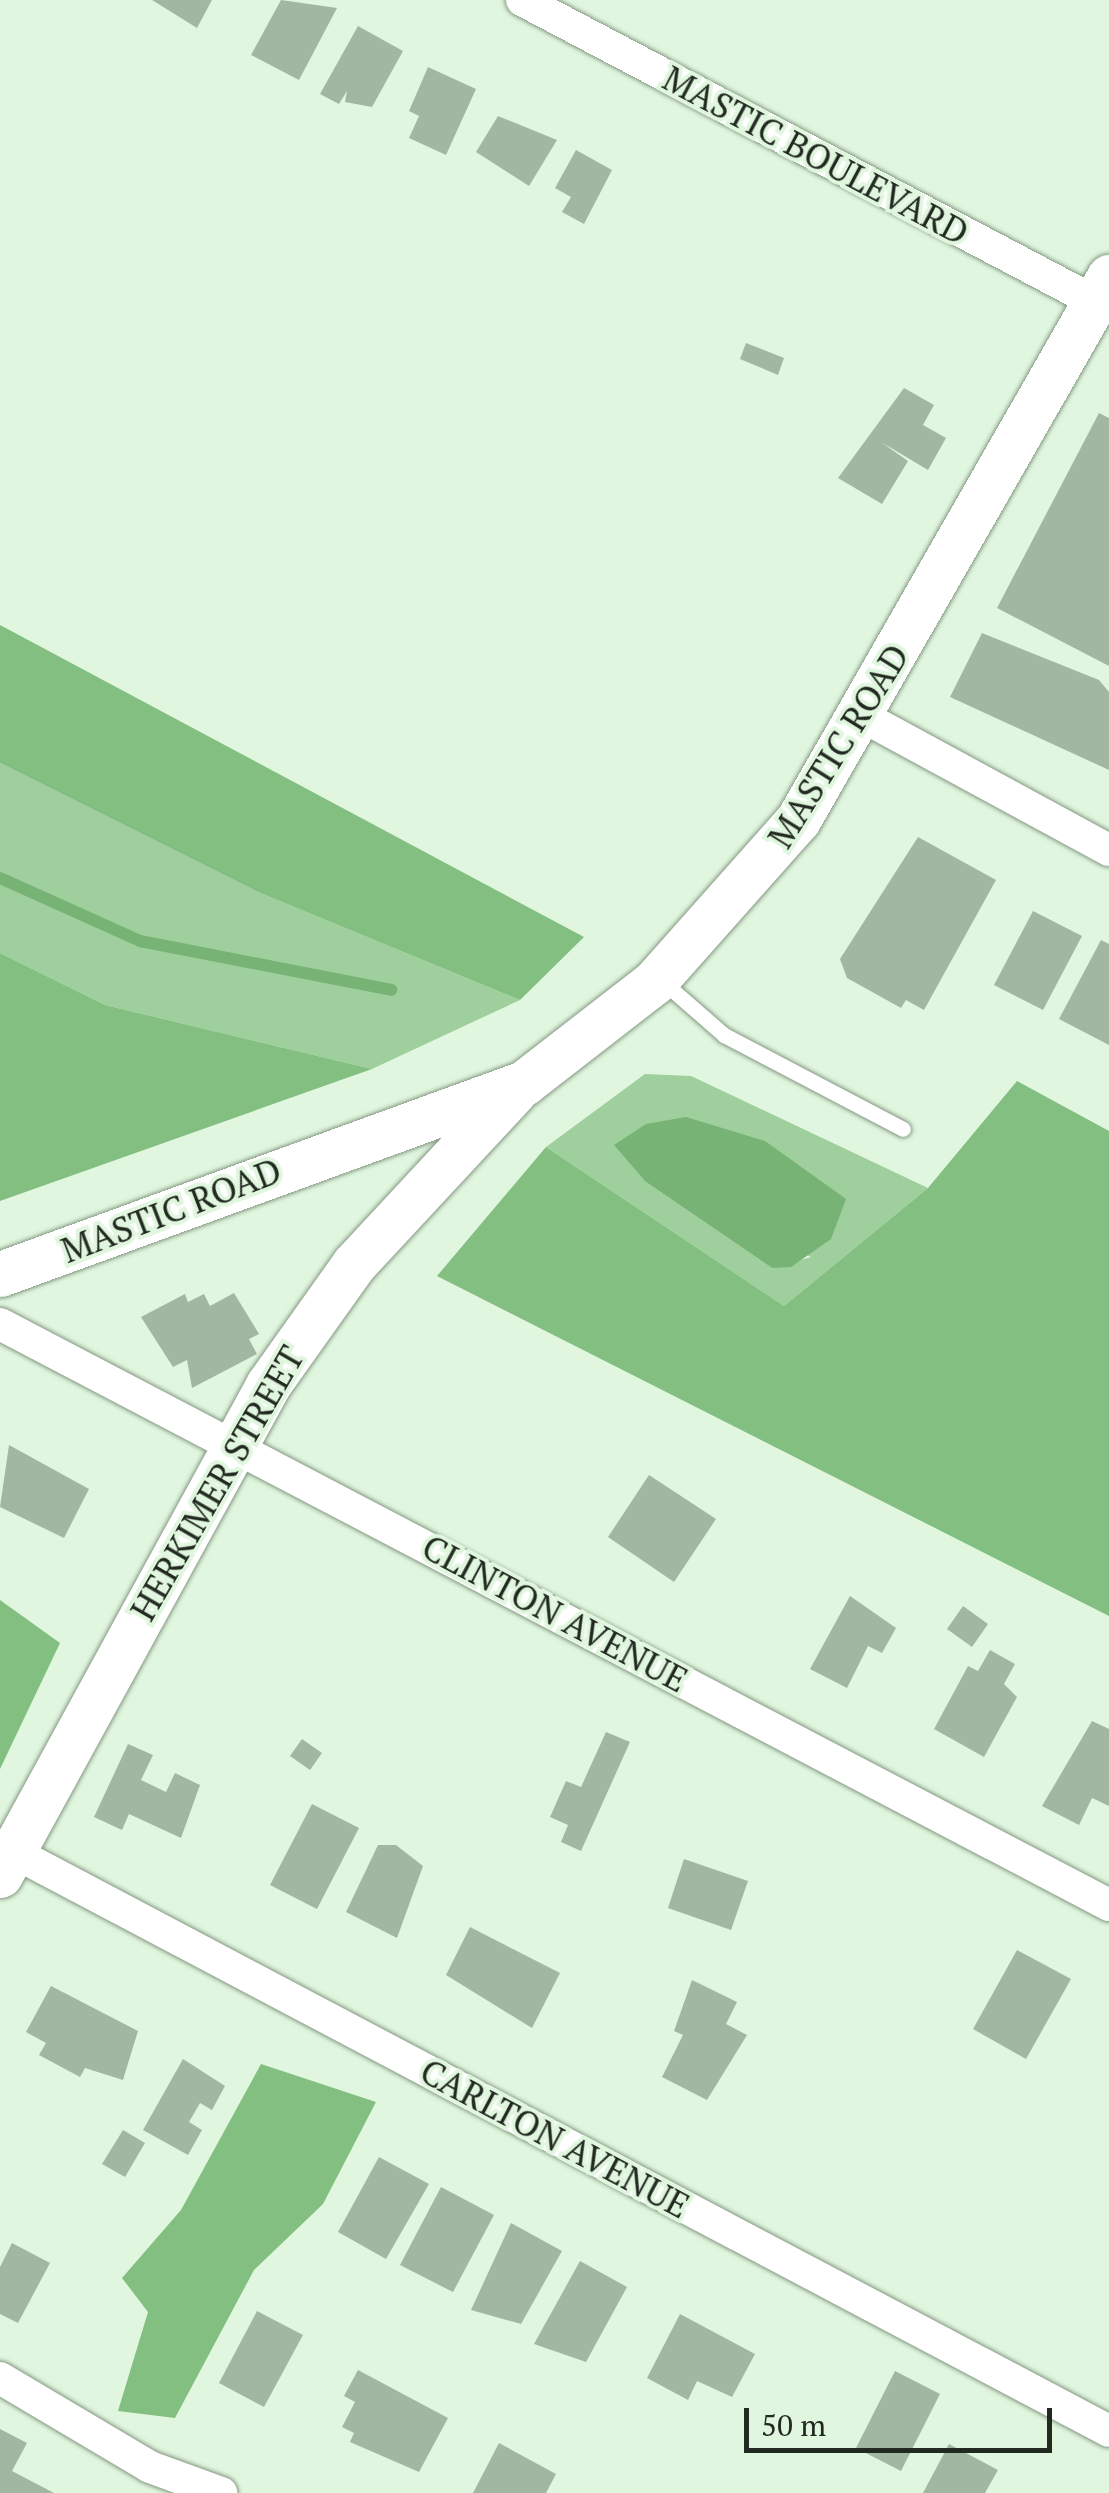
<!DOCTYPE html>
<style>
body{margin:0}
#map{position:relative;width:1109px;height:2493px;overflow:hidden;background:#e1f6df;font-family:"PT Serif",serif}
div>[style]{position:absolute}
.green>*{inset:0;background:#9fcf9c}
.forest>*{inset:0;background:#82bf80}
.water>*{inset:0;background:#76b374}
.stream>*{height:12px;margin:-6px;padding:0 6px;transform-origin:6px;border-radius:6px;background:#76b374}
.building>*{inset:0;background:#a2b7a1}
.roads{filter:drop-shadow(0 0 2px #849882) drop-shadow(0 0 2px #849882)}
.lane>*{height:15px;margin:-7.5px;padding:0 7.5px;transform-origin:7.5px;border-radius:7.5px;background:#fff}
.street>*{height:32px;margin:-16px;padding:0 16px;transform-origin:16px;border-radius:16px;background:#fff}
.secondary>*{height:45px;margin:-22.5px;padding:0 22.5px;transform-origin:22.5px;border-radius:22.5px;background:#fff}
span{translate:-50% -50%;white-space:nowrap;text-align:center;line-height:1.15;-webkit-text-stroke:8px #e1f6df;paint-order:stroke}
.street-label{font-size:35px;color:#212920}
.scale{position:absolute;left:744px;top:2408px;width:308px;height:45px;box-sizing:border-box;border:5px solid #212920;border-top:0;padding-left:12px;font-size:30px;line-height:35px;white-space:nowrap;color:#212920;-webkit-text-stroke:8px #e1f6df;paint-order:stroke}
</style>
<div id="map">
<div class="green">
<div style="clip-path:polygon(0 763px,258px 892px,520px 1000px,372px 1069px,105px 1005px,0 953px)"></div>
<div style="clip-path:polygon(evenodd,645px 1074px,691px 1076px,928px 1188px,784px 1306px,546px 1147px,645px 1074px,646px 1182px,811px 1257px,772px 1268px,646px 1182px)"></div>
</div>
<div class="forest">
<div style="clip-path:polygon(0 625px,584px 937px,520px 1000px,258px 892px,0 763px)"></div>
<div style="clip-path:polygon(0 953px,105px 1005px,372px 1069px,0 1201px)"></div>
<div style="clip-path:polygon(1017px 1081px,1109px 1131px,1109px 1616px,437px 1276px,546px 1147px,784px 1306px,928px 1188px)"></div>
<div style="clip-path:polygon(0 1600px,60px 1643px,0 1769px)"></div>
<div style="clip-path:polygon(261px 2064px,376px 2102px,323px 2204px,254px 2270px,175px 2418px,118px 2411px,148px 2312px,122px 2278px,181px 2210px)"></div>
</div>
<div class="water">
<div style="clip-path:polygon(686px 1117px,765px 1141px,846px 1199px,831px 1239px,791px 1267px,772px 1268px,646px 1182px,614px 1145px,646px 1124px)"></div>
</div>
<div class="stream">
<div style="left:0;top:878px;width:154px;rotate:24.2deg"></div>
<div style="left:140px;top:941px;width:256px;rotate:11deg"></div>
</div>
<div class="building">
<div style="clip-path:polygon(152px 0,212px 0,197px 28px)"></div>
<div style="clip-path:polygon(281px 0,337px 8px,299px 80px,251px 55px)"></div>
<div style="clip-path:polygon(358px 26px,403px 51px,372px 107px,345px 102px,347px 91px,339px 104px,320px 94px)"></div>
<div style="clip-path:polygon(428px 67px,476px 89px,446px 155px,409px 138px,419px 116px,409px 111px)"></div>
<div style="clip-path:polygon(498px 116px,557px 140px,529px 186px,476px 152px)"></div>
<div style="clip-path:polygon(576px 150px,612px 170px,584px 224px,562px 212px,571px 197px,555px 188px)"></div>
<div style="clip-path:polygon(746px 343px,784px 358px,778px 375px,740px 359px)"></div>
<div style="clip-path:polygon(904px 388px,934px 405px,923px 425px,946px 438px,928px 470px,881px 442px,908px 461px,882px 504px,838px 478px)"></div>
<div style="clip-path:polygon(1099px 413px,1109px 418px,1109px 666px,997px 608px)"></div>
<div style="clip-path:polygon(982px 633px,1099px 680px,1109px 692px,1109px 770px,950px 697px)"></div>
<div style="clip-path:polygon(918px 837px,996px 880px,924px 1010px,906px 1000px,901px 1008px,847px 978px,840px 959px)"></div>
<div style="clip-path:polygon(1033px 911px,1082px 936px,1043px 1010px,994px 985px)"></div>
<div style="clip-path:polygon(1101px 940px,1109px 944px,1109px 1045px,1059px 1019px)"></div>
<div style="clip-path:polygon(234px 1293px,259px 1334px,249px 1339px,257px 1354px,192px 1388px,187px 1360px,173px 1367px,141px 1317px,185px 1294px,188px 1302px,204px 1294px,210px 1306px)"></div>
<div style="clip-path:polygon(9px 1445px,89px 1489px,64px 1538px,0 1507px)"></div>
<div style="clip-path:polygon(649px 1475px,716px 1519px,674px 1582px,608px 1537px)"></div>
<div style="clip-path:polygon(850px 1596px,896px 1628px,882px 1653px,868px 1646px,847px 1688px,810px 1669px)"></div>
<div style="clip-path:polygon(963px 1606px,988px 1624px,972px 1647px,947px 1629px)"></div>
<div style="clip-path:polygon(990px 1650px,1015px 1664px,1004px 1684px,1017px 1697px,984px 1757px,934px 1729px,968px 1666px,978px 1671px)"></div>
<div style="clip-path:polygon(1092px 1721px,1109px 1729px,1109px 1806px,1092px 1798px,1079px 1825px,1042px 1806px)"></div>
<div style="clip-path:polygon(606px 1732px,630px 1742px,581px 1851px,561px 1842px,568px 1825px,550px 1817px,566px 1781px,581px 1787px)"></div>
<div style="clip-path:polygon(302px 1739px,322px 1753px,310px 1770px,290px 1756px)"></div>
<div style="clip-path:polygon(128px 1744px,153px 1755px,141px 1780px,166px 1792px,175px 1773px,200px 1785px,181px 1838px,129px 1814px,122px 1830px,94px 1817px)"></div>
<div style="clip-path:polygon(312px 1804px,359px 1828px,317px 1909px,270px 1885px)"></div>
<div style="clip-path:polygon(378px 1845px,396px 1845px,423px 1866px,397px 1938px,346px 1912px)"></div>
<div style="clip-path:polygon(684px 1859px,748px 1881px,731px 1930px,668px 1908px)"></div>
<div style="clip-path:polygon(470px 1927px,560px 1973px,532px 2028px,446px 1975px)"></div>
<div style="clip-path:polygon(1017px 1950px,1071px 1979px,1026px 2059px,973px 2029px)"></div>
<div style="clip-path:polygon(692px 1980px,737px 2002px,726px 2024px,747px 2035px,707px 2100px,662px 2077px,683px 2035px,674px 2031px)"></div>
<div style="clip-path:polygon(51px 1986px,138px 2031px,123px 2080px,85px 2068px,80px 2077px,39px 2055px,46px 2043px,26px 2032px)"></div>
<div style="clip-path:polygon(183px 2059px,225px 2086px,212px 2110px,200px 2103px,189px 2122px,202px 2130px,188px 2155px,143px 2130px)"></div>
<div style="clip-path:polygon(123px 2130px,145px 2143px,125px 2177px,102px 2164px)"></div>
<div style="clip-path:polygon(379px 2157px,429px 2184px,386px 2259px,338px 2232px)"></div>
<div style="clip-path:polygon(441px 2187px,494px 2215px,453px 2292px,400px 2265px)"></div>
<div style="clip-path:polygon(511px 2223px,562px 2251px,521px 2324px,471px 2310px)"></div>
<div style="clip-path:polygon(12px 2243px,50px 2263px,18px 2323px,0 2314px,0 2267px)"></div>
<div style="clip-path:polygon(580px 2261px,627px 2287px,586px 2362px,534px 2344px)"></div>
<div style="clip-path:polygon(257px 2311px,303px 2335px,264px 2407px,219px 2383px)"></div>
<div style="clip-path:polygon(680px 2314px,755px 2354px,732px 2397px,697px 2381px,688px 2400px,647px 2378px)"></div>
<div style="clip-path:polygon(358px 2370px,448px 2418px,419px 2472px,350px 2442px,354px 2433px,342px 2427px,355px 2402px,344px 2396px)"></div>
<div style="clip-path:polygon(895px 2371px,940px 2394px,901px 2471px,856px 2448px)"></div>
<div style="clip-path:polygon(0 2429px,27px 2443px,12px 2471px,54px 2493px,0 2493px)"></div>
<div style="clip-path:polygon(499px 2443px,556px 2474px,546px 2493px,473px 2493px)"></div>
<div style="clip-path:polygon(949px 2444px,998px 2470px,985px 2493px,923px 2493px)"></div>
</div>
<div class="roads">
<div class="lane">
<div style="left:661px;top:980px;width:84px;rotate:41.1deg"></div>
<div style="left:724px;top:1035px;width:202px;rotate:27.7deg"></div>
</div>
<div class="street">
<div style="left:522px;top:0;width:663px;rotate:27.76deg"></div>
<div style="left:862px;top:716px;width:281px;rotate:28.5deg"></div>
<div style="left:0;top:1324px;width:1252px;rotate:27.65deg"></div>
<div style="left:0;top:1845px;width:1254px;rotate:27.85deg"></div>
<div style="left:0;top:2378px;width:174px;rotate:30.7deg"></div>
<div style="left:150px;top:2467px;width:76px;rotate:20.1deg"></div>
</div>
<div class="secondary">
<div style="left:0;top:1274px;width:558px;rotate:-20.03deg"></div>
<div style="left:524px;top:1083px;width:165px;rotate:-37.8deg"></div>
<div style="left:654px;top:982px;width:217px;rotate:-48.4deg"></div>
<div style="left:798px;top:820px;width:626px;rotate:-60.2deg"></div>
<div style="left:0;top:1875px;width:559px;rotate:-61.32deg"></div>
<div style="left:268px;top:1385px;width:148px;rotate:-54.6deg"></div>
<div style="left:354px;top:1264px;width:236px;rotate:-47.1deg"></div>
</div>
</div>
<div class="street-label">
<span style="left:816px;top:155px;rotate:28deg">MASTIC BOULEVARD</span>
<span style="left:838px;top:746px;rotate:-58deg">MASTIC ROAD</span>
<span style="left:171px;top:1210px;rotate:-21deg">MASTIC ROAD</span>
<span style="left:217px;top:1483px;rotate:-60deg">HERKIMER STREET</span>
<span style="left:555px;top:1613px;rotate:28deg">CLINTON AVENUE</span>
<span style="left:555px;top:2138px;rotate:28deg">CARLTON AVENUE</span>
</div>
<div class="scale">50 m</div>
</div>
